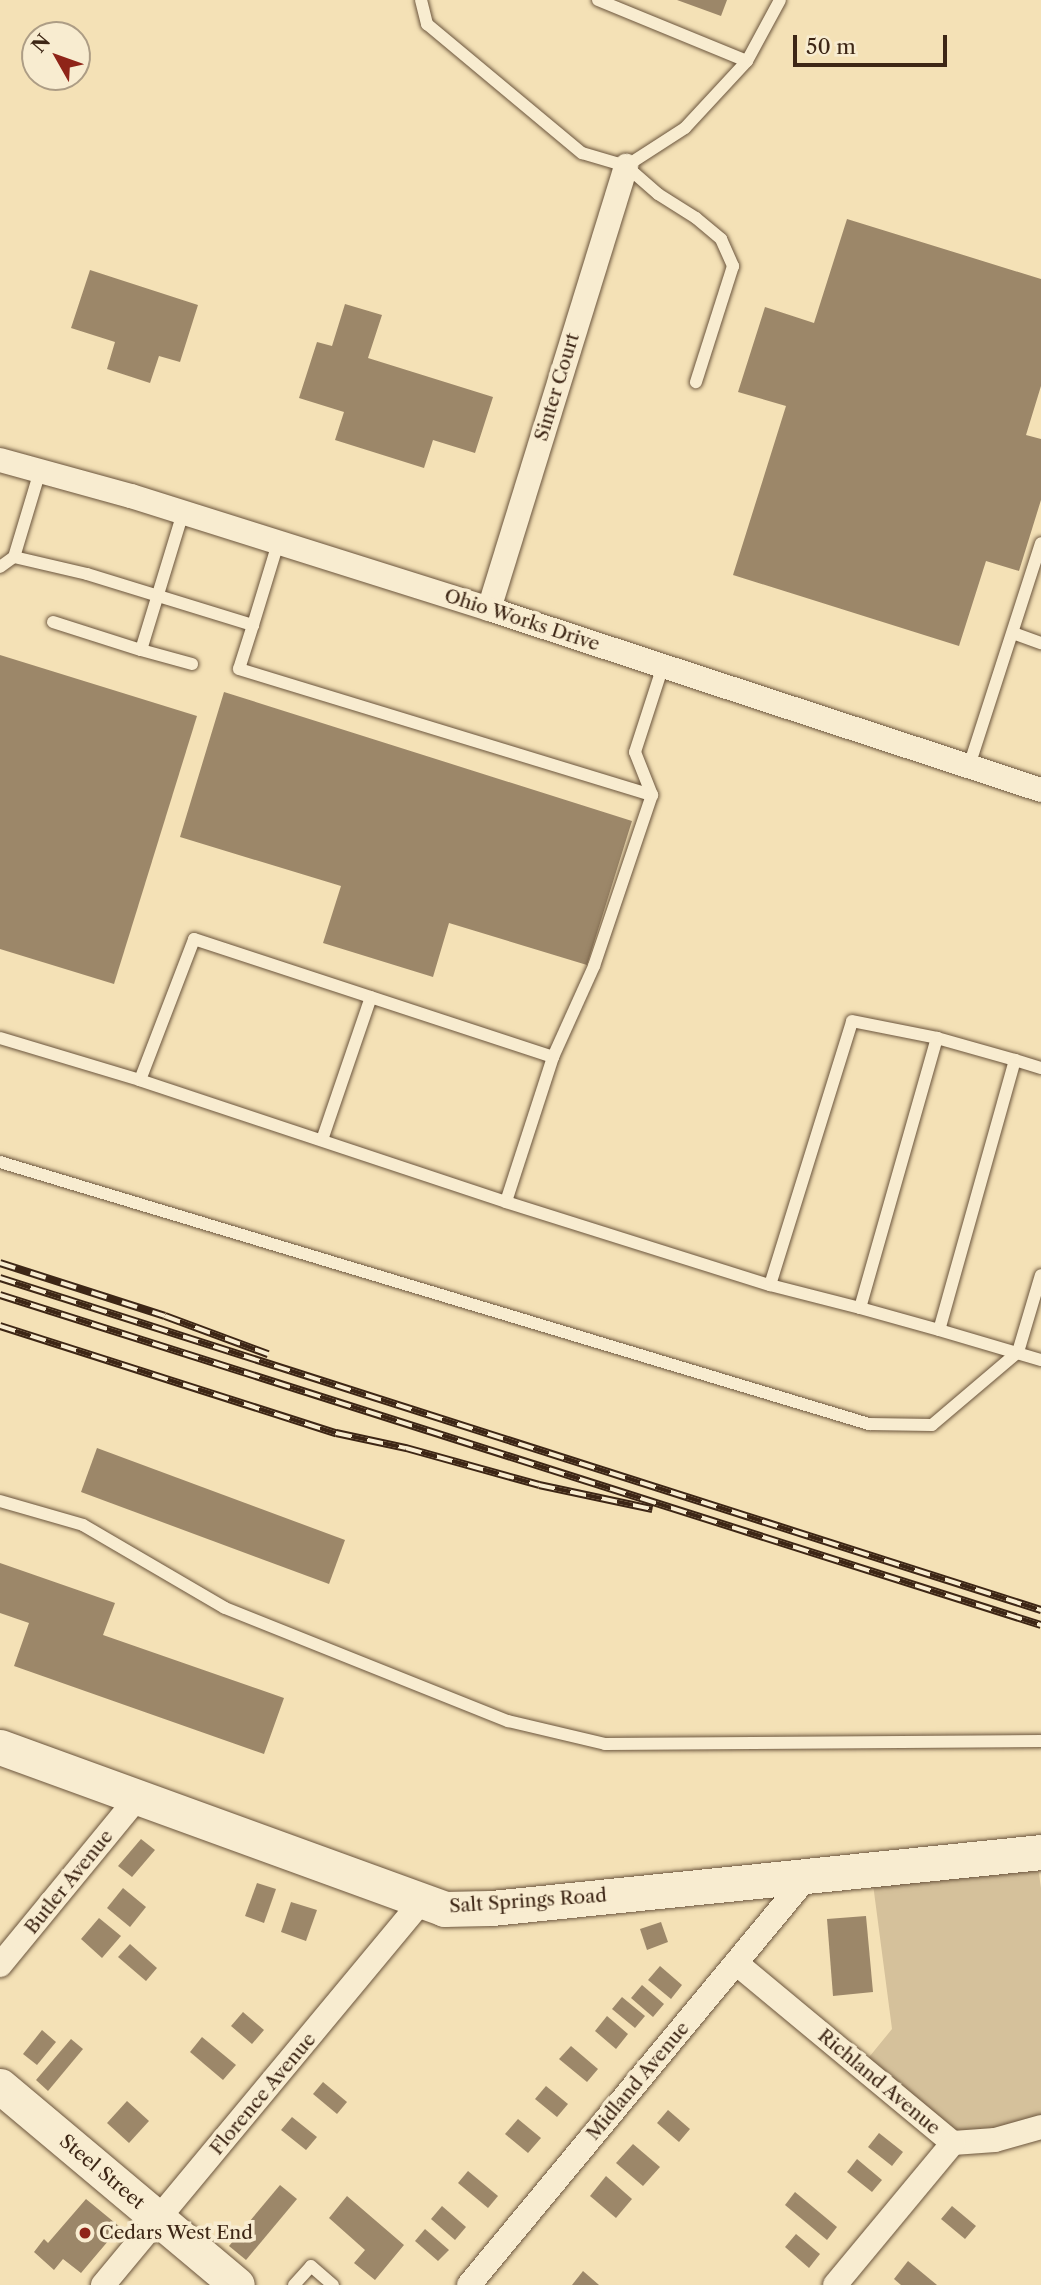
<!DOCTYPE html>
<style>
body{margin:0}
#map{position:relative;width:1041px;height:2285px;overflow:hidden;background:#f4e1b6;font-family:"Libre Caslon Text",serif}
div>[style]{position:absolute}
.green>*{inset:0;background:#d5c19b}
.building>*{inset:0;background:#9c8769}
.roads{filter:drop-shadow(0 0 2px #6b553d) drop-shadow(0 0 2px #6b553d)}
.lane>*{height:12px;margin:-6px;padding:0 6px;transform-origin:6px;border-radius:6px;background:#f8ecd0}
.street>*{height:24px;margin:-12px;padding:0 12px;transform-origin:12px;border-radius:12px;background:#f8ecd0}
.secondary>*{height:35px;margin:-17.5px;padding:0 17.5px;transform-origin:17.5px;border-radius:17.5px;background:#f8ecd0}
.rail>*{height:8px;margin-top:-4px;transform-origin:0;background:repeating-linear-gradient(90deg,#f8ecd0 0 16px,#3d2615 0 32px);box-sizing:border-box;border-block:2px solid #3d2615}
.dots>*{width:19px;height:19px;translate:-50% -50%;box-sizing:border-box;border:4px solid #f8ecd0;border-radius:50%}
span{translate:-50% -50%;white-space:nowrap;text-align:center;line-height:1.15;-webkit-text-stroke:7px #f8ecd0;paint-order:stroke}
.street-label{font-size:19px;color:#3d2615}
.poi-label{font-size:19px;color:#3d2615}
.left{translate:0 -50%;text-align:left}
.north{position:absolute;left:21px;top:21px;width:70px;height:70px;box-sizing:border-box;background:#f8ecd0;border:2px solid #ad9d85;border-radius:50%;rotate:310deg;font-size:19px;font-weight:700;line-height:28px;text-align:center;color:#3d2615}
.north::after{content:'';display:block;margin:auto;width:24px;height:32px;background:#8f2418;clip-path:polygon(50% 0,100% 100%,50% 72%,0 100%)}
.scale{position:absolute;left:793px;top:35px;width:154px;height:32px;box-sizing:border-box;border:4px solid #3d2615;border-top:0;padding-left:9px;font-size:21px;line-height:24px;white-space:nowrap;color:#3d2615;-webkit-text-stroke:5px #f8ecd0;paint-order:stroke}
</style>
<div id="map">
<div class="green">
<div style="clip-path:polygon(1036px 1853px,1041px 1888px,1041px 2127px,972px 2143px,861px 2067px,892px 2029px,871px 1869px)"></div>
</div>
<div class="building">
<div style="clip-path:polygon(677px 0,727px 0,721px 16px)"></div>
<div style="clip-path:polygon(847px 219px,1041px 279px,1041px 386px,1026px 435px,1041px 439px,1041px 500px,1019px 571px,986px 561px,959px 646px,733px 575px,786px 406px,738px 392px,765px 307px,814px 323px)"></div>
<div style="clip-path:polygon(90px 270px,198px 305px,180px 362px,159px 356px,150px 383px,107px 369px,115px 342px,71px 328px)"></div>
<div style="clip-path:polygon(345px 304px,382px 315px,368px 358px,493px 397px,475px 453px,433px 440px,424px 468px,335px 440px,344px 412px,299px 398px,317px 342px,332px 346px)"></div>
<div style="clip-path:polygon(0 655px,197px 716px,114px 984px,0 949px)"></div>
<div style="clip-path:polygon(224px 692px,632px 821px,587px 965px,449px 923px,433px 977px,323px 943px,341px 886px,180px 837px)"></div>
<div style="clip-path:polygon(97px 1448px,345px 1540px,329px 1584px,81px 1492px)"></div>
<div style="clip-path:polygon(0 1563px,115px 1603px,103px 1635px,284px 1698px,264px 1754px,14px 1666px,29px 1623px,0 1613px)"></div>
<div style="clip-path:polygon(141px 1839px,155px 1850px,132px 1877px,118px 1866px)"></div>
<div style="clip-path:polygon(257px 1883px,276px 1889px,264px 1923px,245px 1916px)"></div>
<div style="clip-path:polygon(123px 1888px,146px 1907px,130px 1927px,107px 1908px)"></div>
<div style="clip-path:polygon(291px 1902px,317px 1910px,306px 1941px,281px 1932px)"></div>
<div style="clip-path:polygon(866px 1916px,873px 1992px,833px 1996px,827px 1919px)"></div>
<div style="clip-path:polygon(99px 1918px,121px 1936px,102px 1958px,81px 1939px)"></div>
<div style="clip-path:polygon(661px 1922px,668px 1942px,647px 1950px,640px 1929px)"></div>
<div style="clip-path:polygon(130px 1944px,157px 1968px,146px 1981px,118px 1957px)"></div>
<div style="clip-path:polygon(660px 1966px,682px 1985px,671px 1999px,648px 1980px)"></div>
<div style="clip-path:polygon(642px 1985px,664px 2004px,653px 2017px,631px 1998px)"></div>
<div style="clip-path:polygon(622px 1997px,645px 2016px,635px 2028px,612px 2009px)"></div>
<div style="clip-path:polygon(243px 2012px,264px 2030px,252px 2044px,231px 2026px)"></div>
<div style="clip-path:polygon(607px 2016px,628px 2034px,616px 2049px,595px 2031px)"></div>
<div style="clip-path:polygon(42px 2030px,56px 2042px,37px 2065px,23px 2054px)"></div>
<div style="clip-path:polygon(202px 2037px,236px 2065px,223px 2080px,190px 2052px)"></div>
<div style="clip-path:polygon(71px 2039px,83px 2049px,48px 2091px,36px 2080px)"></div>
<div style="clip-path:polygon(571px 2046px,598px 2069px,587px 2082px,559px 2059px)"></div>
<div style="clip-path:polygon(323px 2082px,347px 2102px,337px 2114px,313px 2094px)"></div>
<div style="clip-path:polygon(546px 2086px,568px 2104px,557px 2117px,535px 2099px)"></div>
<div style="clip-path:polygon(127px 2101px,149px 2121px,129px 2143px,107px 2123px)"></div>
<div style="clip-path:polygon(668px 2110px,690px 2129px,679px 2142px,657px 2123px)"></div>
<div style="clip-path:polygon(292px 2117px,317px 2137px,306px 2150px,281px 2130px)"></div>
<div style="clip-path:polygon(518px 2119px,541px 2138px,528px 2153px,505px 2134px)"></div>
<div style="clip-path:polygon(879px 2133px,903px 2152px,892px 2166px,868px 2147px)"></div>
<div style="clip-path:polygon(633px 2144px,660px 2167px,643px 2186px,616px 2163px)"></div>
<div style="clip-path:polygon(857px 2159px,882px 2180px,872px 2192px,847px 2172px)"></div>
<div style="clip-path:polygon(468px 2171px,498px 2196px,488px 2208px,458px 2183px)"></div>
<div style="clip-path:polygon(606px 2176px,632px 2199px,616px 2218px,590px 2196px)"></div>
<div style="clip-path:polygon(280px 2185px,297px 2199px,246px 2260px,229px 2246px)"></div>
<div style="clip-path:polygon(795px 2192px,837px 2227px,827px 2240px,785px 2205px)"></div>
<div style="clip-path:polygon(347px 2196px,404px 2245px,375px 2280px,354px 2263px,365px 2250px,329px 2218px)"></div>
<div style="clip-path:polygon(86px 2199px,120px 2227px,81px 2273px,63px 2259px,54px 2270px,34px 2252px,44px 2239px,48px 2243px)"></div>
<div style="clip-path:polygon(442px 2206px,466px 2227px,455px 2240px,431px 2219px)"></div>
<div style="clip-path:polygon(952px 2206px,976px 2226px,965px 2239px,941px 2219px)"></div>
<div style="clip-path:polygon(425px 2229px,449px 2250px,438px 2261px,415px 2241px)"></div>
<div style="clip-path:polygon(796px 2234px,820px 2254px,809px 2268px,785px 2247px)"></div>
<div style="clip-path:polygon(908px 2261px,937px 2285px,901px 2285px,894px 2279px)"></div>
<div style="clip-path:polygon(583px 2271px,599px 2285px,572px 2285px)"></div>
</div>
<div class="roads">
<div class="lane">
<div style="left:421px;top:0;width:25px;rotate:76deg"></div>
<div style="left:427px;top:24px;width:202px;rotate:39.8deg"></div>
<div style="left:582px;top:153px;width:46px;rotate:16.5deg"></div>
<div style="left:626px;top:166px;width:43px;rotate:41.2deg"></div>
<div style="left:658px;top:194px;width:45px;rotate:32.3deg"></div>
<div style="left:696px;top:218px;width:33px;rotate:40deg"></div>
<div style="left:721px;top:239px;width:30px;rotate:66deg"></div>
<div style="left:733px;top:266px;width:122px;rotate:107.7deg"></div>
<div style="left:598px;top:0;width:161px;rotate:22.3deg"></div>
<div style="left:747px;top:61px;width:91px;rotate:132.8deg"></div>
<div style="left:685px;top:128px;width:70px;rotate:147.2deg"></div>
<div style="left:747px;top:61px;width:69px;rotate:-61.6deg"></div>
<div style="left:40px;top:471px;width:90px;rotate:106.8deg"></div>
<div style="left:14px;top:557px;width:75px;rotate:13.1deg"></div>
<div style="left:87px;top:574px;width:174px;rotate:17.1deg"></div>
<div style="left:253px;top:625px;width:86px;rotate:-73deg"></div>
<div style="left:0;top:567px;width:17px;rotate:-36deg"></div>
<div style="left:53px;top:622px;width:92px;rotate:17.7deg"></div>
<div style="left:141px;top:650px;width:143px;rotate:-73deg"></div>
<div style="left:253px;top:625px;width:46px;rotate:107.7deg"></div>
<div style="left:239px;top:669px;width:432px;rotate:17deg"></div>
<div style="left:1013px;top:633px;width:30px;rotate:20deg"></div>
<div style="left:141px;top:650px;width:53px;rotate:15.4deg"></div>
<div style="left:969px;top:766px;width:234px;rotate:-72.1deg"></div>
<div style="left:0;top:1038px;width:146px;rotate:16.7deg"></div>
<div style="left:553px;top:1057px;width:100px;rotate:-65.7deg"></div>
<div style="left:594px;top:966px;width:181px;rotate:-71.3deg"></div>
<div style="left:652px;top:795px;width:46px;rotate:-111.6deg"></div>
<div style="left:635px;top:752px;width:90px;rotate:-72deg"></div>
<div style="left:1015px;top:1060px;width:280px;rotate:105.7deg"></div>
<div style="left:939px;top:1330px;width:82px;rotate:-164.4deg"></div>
<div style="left:860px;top:1308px;width:281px;rotate:-74.1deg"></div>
<div style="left:937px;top:1038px;width:81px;rotate:15.8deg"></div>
<div style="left:1015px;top:1060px;width:27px;rotate:17deg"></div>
<div style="left:322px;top:1140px;width:151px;rotate:-71.1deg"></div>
<div style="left:0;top:1162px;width:908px;rotate:16.78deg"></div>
<div style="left:869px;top:1424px;width:63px;rotate:0.9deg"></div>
<div style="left:932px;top:1425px;width:113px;rotate:-40.3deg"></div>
<div style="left:1018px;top:1352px;width:80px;rotate:-73.4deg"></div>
<div style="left:506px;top:1202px;width:386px;rotate:-161.6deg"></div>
<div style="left:140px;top:1080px;width:151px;rotate:-69deg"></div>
<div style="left:194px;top:939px;width:378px;rotate:18.2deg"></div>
<div style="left:553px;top:1057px;width:152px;rotate:108deg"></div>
<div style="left:506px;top:1202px;width:277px;rotate:17.5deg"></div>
<div style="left:860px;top:1308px;width:93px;rotate:-165.7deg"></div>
<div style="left:770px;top:1285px;width:276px;rotate:-72.7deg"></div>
<div style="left:852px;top:1021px;width:87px;rotate:11.3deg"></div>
<div style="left:939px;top:1330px;width:106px;rotate:16.4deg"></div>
<div style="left:0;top:1501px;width:86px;rotate:16.1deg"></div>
<div style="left:83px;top:1525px;width:164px;rotate:30.3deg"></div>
<div style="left:225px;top:1608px;width:305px;rotate:21.8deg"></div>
<div style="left:508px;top:1721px;width:100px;rotate:13.3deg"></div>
<div style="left:605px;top:1744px;width:436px;rotate:-0.4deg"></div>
<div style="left:294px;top:2285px;width:25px;rotate:-48deg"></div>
<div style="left:311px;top:2266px;width:29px;rotate:41deg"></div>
</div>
<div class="street">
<div style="left:0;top:460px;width:136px;rotate:15.4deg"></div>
<div style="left:131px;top:496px;width:375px;rotate:17.5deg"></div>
<div style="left:489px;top:609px;width:581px;rotate:18.15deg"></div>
<div style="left:489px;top:609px;width:464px;rotate:-72.8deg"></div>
<div style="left:736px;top:1963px;width:282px;rotate:39.7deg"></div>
<div style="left:953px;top:2143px;width:42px;rotate:-4.1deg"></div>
<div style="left:995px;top:2140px;width:48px;rotate:-15.8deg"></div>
<div style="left:0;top:1965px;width:216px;rotate:-50.6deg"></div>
<div style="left:103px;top:2285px;width:498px;rotate:-50.3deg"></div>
<div style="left:469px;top:2285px;width:530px;rotate:-50.36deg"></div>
<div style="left:835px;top:2285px;width:185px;rotate:-50.3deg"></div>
</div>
<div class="secondary">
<div style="left:0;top:1747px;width:473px;rotate:20deg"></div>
<div style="left:444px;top:1909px;width:48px;rotate:-1.2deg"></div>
<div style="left:492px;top:1908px;width:552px;rotate:-5.82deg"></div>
<div style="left:0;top:2086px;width:309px;rotate:40deg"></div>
</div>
</div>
<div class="rail">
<div style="left:0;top:1263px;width:173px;rotate:17.8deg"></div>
<div style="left:165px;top:1316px;width:110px;rotate:20.3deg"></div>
<div style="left:0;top:1278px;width:1093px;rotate:17.69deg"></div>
<div style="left:0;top:1295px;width:1092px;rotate:17.59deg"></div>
<div style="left:0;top:1326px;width:353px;rotate:17.7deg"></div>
<div style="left:336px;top:1433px;width:72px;rotate:12.1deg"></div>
<div style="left:406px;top:1448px;width:138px;rotate:15.5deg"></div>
<div style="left:539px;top:1485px;width:116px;rotate:12deg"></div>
</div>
<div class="dots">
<div style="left:85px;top:2233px;background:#8f2418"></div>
</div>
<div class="street-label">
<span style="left:557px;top:387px;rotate:-73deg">Sinter Court</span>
<span style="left:522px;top:620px;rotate:18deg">Ohio Works Drive</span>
<span style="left:69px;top:1882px;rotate:-51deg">Butler Avenue</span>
<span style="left:528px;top:1901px;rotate:-4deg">Salt Springs Road</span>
<span style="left:638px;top:2081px;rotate:-50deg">Midland Avenue</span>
<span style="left:879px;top:2082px;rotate:40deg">Richland Avenue</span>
<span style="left:263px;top:2094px;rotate:-50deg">Florence Avenue</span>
<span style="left:102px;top:2172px;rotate:40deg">Steel Street</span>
</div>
<div class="poi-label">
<span class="left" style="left:99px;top:2233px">Cedars West End</span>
</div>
<div class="north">N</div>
<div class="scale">50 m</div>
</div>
